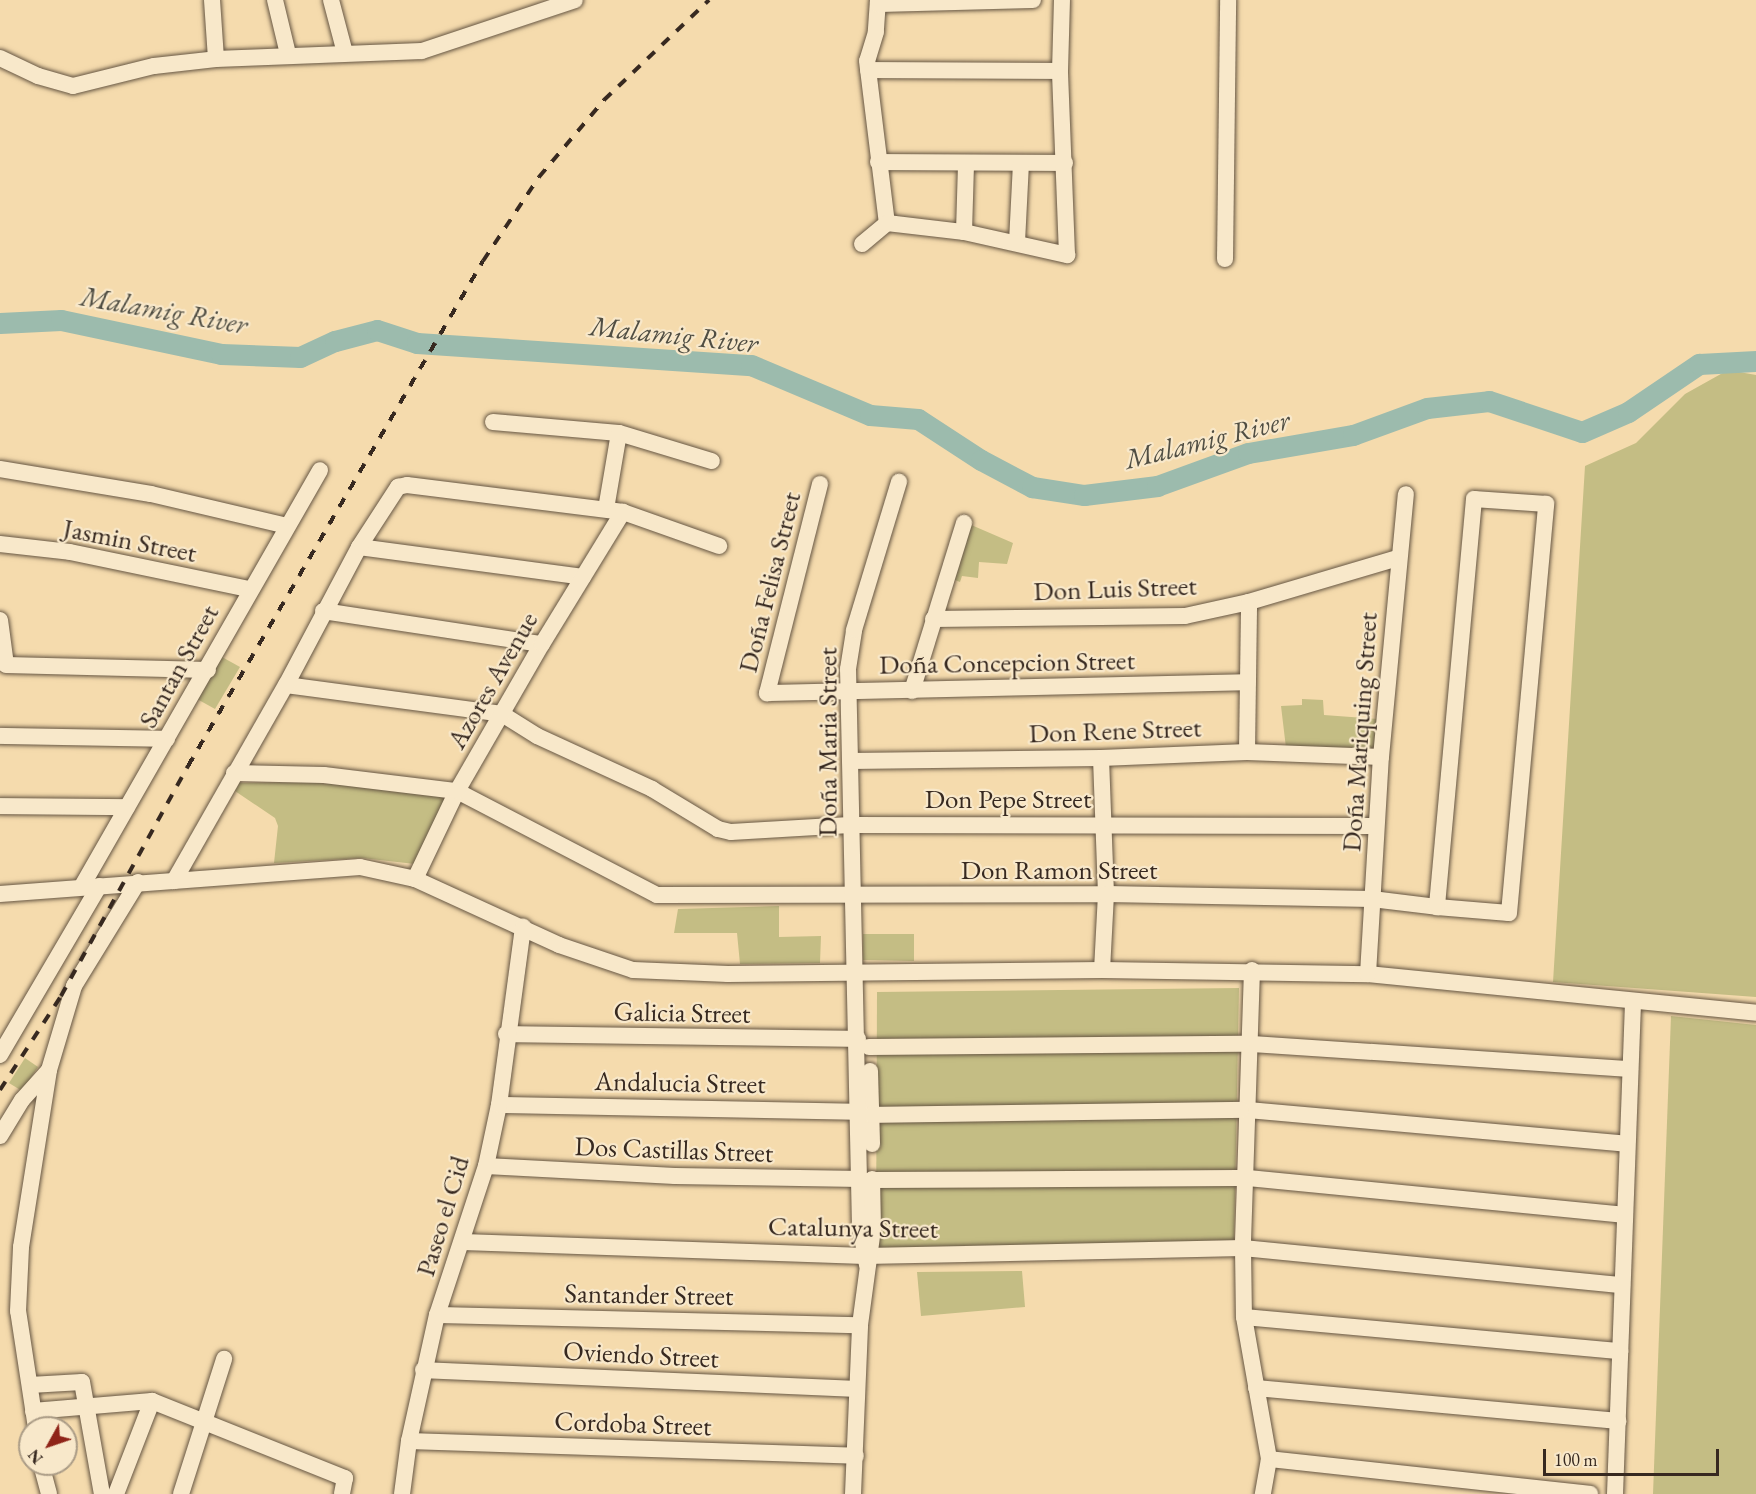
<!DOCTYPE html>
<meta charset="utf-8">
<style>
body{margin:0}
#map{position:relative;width:1756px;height:1494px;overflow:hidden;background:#f5dbad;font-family:"EB Garamond",serif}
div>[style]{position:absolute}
.green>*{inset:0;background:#c4bd84}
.river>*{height:21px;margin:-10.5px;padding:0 10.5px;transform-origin:10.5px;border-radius:10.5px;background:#9cbbad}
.roads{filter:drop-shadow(0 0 2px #665643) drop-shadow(0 0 2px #665643)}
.minor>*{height:16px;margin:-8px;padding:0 8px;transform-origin:8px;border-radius:8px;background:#f8e8ca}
.rail>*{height:4px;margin-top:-2px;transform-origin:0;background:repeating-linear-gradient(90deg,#372920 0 10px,transparent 0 20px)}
span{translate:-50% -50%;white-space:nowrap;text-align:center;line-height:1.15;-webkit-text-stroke:4.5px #f8e8ca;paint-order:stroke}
.street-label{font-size:27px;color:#372920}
.water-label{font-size:28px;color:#504e43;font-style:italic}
.north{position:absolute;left:18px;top:1416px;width:60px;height:60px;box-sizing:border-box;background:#f8e8ca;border:2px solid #ab9c86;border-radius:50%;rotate:230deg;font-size:16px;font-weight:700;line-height:24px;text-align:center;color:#372920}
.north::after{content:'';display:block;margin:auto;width:21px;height:27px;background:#8f2418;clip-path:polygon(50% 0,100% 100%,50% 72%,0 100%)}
.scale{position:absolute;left:1543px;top:1449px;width:176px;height:27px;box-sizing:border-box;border:3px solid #372920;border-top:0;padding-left:8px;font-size:18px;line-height:21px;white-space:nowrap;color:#372920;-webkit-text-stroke:4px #f8e8ca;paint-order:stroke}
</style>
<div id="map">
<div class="green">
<div style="clip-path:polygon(1728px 370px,1756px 375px,1756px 997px,1553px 982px,1585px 466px,1636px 443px,1685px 394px)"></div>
<div style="clip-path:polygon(969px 524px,1013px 543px,1007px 564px,979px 562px,978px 578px,962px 576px,960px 582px,950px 578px)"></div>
<div style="clip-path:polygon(222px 657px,240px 667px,215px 709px,197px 699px)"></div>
<div style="clip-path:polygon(1302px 699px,1323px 700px,1324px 715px,1378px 719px,1374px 751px,1286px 748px,1281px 706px,1302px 705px)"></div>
<div style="clip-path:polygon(306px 782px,403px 790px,446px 796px,415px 864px,362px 858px,274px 863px,278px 826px,275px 818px,235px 791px,239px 783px)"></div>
<div style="clip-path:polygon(779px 906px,779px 937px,821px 936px,820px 963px,740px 964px,737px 933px,674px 933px,678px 909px)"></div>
<div style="clip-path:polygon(863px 934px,914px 934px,914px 961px,863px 960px)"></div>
<div style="clip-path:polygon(1239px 988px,1234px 1245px,876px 1250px,877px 992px)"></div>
<div style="clip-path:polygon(1671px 1016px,1756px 1025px,1756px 1494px,1653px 1494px)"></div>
<div style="clip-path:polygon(25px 1058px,38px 1067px,22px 1091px,9px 1083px)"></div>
<div style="clip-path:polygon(1022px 1271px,1025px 1307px,921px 1316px,917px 1272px)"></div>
</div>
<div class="river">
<div style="left:0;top:323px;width:61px;rotate:-2.8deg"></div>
<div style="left:61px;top:320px;width:164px;rotate:12deg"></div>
<div style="left:221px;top:354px;width:79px;rotate:2.2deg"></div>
<div style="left:300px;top:357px;width:38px;rotate:-25deg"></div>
<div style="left:335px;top:341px;width:43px;rotate:-14.7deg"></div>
<div style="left:377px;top:330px;width:42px;rotate:18deg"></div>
<div style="left:417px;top:343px;width:335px;rotate:3.8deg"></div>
<div style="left:751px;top:365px;width:129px;rotate:22.8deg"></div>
<div style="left:870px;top:415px;width:48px;rotate:4.8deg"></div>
<div style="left:918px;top:419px;width:75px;rotate:33.1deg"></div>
<div style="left:981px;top:460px;width:58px;rotate:27.9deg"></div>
<div style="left:1032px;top:487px;width:53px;rotate:8.7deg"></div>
<div style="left:1084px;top:495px;width:74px;rotate:-7deg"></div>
<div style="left:1157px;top:486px;width:97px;rotate:-19.9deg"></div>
<div style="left:1248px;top:453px;width:107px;rotate:-9.7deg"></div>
<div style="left:1353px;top:435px;width:79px;rotate:-20deg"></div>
<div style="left:1427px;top:408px;width:62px;rotate:-6.4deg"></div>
<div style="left:1489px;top:401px;width:98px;rotate:18.4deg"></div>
<div style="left:1582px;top:432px;width:50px;rotate:-23.5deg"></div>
<div style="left:1628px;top:412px;width:86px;rotate:-34.1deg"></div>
<div style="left:1699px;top:364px;width:57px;rotate:-3deg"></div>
</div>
<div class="roads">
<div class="minor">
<div style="left:212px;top:0;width:59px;rotate:86.1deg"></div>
<div style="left:275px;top:0;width:56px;rotate:76.5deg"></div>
<div style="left:331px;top:0;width:55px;rotate:75.2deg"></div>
<div style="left:878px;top:0;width:32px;rotate:94deg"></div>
<div style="left:876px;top:32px;width:30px;rotate:107deg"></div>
<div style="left:867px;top:61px;width:163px;rotate:83deg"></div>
<div style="left:878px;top:4px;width:155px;rotate:-1.5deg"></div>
<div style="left:0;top:58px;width:42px;rotate:25.3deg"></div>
<div style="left:38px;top:76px;width:36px;rotate:16deg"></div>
<div style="left:73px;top:86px;width:83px;rotate:-13.9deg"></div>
<div style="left:154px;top:66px;width:62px;rotate:-6.4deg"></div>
<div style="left:216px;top:59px;width:206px;rotate:-2.2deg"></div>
<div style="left:422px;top:51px;width:161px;rotate:-18.4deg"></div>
<div style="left:868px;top:70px;width:192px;rotate:0.3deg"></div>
<div style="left:878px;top:162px;width:187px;rotate:0.3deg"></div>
<div style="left:964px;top:232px;width:69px;rotate:-88.3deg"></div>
<div style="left:1017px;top:242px;width:79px;rotate:-87.1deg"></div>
<div style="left:862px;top:244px;width:33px;rotate:-40deg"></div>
<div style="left:887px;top:223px;width:78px;rotate:6.7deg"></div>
<div style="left:964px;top:232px;width:106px;rotate:12.6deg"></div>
<div style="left:1067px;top:255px;width:184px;rotate:-92.2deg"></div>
<div style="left:1060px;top:71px;width:71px;rotate:-88.4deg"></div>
<div style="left:1225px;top:259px;width:259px;rotate:-89.3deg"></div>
<div style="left:493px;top:422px;width:126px;rotate:5deg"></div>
<div style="left:619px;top:433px;width:97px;rotate:16.8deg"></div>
<div style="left:0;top:469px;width:153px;rotate:9.4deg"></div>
<div style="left:151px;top:494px;width:140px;rotate:13.2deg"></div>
<div style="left:820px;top:484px;width:216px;rotate:104.2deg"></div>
<div style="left:767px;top:693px;width:481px;rotate:-1.3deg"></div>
<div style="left:606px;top:509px;width:77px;rotate:-80.3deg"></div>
<div style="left:0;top:544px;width:70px;rotate:6.5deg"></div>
<div style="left:70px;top:552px;width:183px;rotate:11.7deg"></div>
<div style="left:359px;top:547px;width:226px;rotate:7.6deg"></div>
<div style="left:323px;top:611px;width:221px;rotate:8.6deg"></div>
<div style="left:933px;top:619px;width:252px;rotate:-0.7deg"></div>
<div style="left:1185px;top:616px;width:66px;rotate:-12.3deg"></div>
<div style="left:1249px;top:602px;width:155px;rotate:-16.5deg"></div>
<div style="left:0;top:620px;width:45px;rotate:82.4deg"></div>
<div style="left:6px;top:665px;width:202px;rotate:1.4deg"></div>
<div style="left:286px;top:685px;width:218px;rotate:7.6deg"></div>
<div style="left:502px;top:714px;width:41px;rotate:32.2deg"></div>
<div style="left:537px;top:736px;width:127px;rotate:24.7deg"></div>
<div style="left:652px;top:789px;width:77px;rotate:31.2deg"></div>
<div style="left:718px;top:829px;width:13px;rotate:13deg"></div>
<div style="left:731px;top:832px;width:119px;rotate:-3.4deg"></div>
<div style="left:850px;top:825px;width:526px;rotate:0.11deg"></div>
<div style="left:912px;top:691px;width:176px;rotate:-72.8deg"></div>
<div style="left:0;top:736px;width:167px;rotate:1deg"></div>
<div style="left:1247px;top:752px;width:150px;rotate:-89.2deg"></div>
<div style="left:1101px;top:758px;width:136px;rotate:87.9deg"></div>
<div style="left:1106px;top:894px;width:76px;rotate:93deg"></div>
<div style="left:850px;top:761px;width:251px;rotate:-0.7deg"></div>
<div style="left:1101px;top:758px;width:146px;rotate:-2.4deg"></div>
<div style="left:1247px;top:752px;width:134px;rotate:2.1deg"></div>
<div style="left:234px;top:773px;width:90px;rotate:1.3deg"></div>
<div style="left:324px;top:775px;width:134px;rotate:6.9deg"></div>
<div style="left:457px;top:791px;width:225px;rotate:27.5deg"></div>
<div style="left:657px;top:895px;width:449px;rotate:-0.1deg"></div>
<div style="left:1106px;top:894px;width:266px;rotate:1.1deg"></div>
<div style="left:1372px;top:899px;width:65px;rotate:7deg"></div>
<div style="left:1437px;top:907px;width:72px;rotate:4.8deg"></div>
<div style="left:1509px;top:913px;width:411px;rotate:-84.8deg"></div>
<div style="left:1546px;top:504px;width:72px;rotate:-176deg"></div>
<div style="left:1474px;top:499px;width:410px;rotate:95.2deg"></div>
<div style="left:0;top:806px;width:127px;rotate:0.5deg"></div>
<div style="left:415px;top:879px;width:98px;rotate:-64.5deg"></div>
<div style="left:457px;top:791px;width:170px;rotate:-60deg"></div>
<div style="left:542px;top:644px;width:155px;rotate:-58.5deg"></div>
<div style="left:174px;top:881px;width:226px;rotate:-60.3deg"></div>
<div style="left:286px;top:685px;width:156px;rotate:-62.1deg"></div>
<div style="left:359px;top:547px;width:72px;rotate:-57deg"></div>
<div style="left:398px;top:487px;width:9px;rotate:-13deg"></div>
<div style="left:407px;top:485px;width:218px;rotate:7.1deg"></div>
<div style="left:623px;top:512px;width:102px;rotate:19.5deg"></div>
<div style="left:82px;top:886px;width:479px;rotate:-60.2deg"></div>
<div style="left:0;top:894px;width:361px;rotate:-4.3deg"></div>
<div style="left:360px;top:867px;width:56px;rotate:12.3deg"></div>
<div style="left:415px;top:879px;width:158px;rotate:24.6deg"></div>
<div style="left:559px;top:945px;width:78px;rotate:18.7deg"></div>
<div style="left:633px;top:970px;width:95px;rotate:2.4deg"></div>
<div style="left:728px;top:974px;width:374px;rotate:-0.6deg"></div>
<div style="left:1102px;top:970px;width:266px;rotate:0.9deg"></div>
<div style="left:1368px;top:974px;width:390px;rotate:5.7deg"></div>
<div style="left:1252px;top:970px;width:278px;rotate:91.9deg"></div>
<div style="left:1243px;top:1248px;width:69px;rotate:89.2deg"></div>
<div style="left:1244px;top:1317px;width:144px;rotate:80deg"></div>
<div style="left:1269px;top:1459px;width:36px;rotate:100deg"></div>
<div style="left:1368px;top:974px;width:217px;rotate:-86.6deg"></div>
<div style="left:1381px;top:757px;width:264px;rotate:-84.6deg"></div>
<div style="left:506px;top:1034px;width:352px;rotate:0.8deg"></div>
<div style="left:1252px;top:1044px;width:379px;rotate:3.8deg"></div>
<div style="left:869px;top:1047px;width:373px;rotate:-0.5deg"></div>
<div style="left:0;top:1055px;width:196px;rotate:-59.6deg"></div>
<div style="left:870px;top:1071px;width:73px;rotate:88.4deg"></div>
<div style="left:499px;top:1105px;width:361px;rotate:1.1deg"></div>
<div style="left:1248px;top:1110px;width:380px;rotate:5.1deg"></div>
<div style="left:872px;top:1115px;width:369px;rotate:-0.8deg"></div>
<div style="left:0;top:1136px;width:42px;rotate:-58.6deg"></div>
<div style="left:22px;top:1100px;width:40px;rotate:-48deg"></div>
<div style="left:486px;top:1166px;width:189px;rotate:3deg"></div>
<div style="left:675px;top:1176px;width:186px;rotate:0.9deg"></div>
<div style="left:1248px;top:1178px;width:377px;rotate:5.6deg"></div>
<div style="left:872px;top:1180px;width:366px;rotate:-0.3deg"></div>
<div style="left:463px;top:1242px;width:402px;rotate:2deg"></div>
<div style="left:865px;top:1256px;width:378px;rotate:-1.2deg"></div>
<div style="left:1243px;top:1248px;width:381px;rotate:5.6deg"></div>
<div style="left:867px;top:1265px;width:39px;rotate:-100deg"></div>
<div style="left:860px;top:1227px;width:558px;rotate:-91.23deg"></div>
<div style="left:848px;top:669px;width:39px;rotate:-81deg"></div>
<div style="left:854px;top:630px;width:155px;rotate:-73.1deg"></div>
<div style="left:437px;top:1315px;width:423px;rotate:1.4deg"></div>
<div style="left:1244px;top:1317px;width:378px;rotate:5.2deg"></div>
<div style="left:423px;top:1370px;width:433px;rotate:2.5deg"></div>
<div style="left:30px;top:1385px;width:52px;rotate:-3.3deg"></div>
<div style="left:82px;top:1382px;width:114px;rotate:79.9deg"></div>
<div style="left:1256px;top:1388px;width:364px;rotate:5.2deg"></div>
<div style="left:33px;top:1411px;width:119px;rotate:-4.8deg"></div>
<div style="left:152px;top:1401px;width:208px;rotate:21.8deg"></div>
<div style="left:345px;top:1478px;width:16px;rotate:101deg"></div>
<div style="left:36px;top:1428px;width:118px;rotate:-98.7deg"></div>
<div style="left:18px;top:1311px;width:64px;rotate:-87.3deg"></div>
<div style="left:21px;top:1247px;width:179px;rotate:-81deg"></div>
<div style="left:49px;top:1070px;width:88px;rotate:-73.4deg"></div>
<div style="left:74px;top:986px;width:122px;rotate:-58.4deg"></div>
<div style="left:409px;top:1441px;width:447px;rotate:1.9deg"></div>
<div style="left:1269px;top:1459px;width:323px;rotate:6.2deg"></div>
<div style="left:41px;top:1464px;width:31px;rotate:75deg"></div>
<div style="left:116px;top:1494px;width:100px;rotate:-68.8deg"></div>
<div style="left:181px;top:1494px;width:142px;rotate:-72.3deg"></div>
<div style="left:402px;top:1494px;width:53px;rotate:-82.5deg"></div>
<div style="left:409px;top:1441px;width:129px;rotate:-77.5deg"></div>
<div style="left:437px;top:1315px;width:157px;rotate:-71.8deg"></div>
<div style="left:486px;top:1166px;width:62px;rotate:-78deg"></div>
<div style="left:499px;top:1105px;width:180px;rotate:-82.3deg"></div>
<div style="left:853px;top:1494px;width:169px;rotate:-87.6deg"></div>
<div style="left:860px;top:1325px;width:97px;rotate:-82.3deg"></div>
<div style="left:873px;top:1229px;width:50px;rotate:-91.1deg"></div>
<div style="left:1615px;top:1494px;width:493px;rotate:-87.9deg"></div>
</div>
</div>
<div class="rail">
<div style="left:0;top:1090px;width:112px;rotate:-57deg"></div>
<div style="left:61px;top:996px;width:263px;rotate:-61.1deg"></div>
<div style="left:188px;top:766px;width:585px;rotate:-59.71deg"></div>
<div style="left:483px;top:261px;width:101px;rotate:-56.3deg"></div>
<div style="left:539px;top:177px;width:101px;rotate:-49.8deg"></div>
<div style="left:604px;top:100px;width:145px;rotate:-43.6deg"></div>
</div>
<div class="street-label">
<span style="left:130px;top:540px;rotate:11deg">Jasmin Street</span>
<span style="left:769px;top:582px;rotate:-76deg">Doña Felisa Street</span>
<span style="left:1115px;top:588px;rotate:-2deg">Don Luis Street</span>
<span style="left:1007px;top:662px;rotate:-1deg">Doña Concepcion Street</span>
<span style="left:178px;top:666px;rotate:-61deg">Santan Street</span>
<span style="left:492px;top:680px;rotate:-60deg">Azores Avenue</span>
<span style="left:1115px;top:730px;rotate:-2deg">Don Rene Street</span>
<span style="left:1359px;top:732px;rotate:-86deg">Doña Mariquing Street</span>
<span style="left:827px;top:742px;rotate:-90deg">Doña Maria Street</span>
<span style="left:1008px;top:799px">Don Pepe Street</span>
<span style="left:1059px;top:870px">Don Ramon Street</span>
<span style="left:682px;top:1012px;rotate:1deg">Galicia Street</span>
<span style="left:680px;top:1082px;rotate:1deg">Andalucia Street</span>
<span style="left:674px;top:1149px;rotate:2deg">Dos Castillas Street</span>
<span style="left:442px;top:1216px;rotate:-73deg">Paseo el Cid</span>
<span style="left:853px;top:1227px;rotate:1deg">Catalunya Street</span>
<span style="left:649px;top:1294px;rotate:1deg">Santander Street</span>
<span style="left:641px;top:1354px;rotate:3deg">Oviendo Street</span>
<span style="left:633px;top:1423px;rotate:2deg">Cordoba Street</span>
</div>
<div class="water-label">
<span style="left:164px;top:310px;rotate:10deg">Malamig River</span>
<span style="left:674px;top:334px;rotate:6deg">Malamig River</span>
<span style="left:1207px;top:439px;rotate:-14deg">Malamig River</span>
</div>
<div class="north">N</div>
<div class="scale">100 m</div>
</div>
